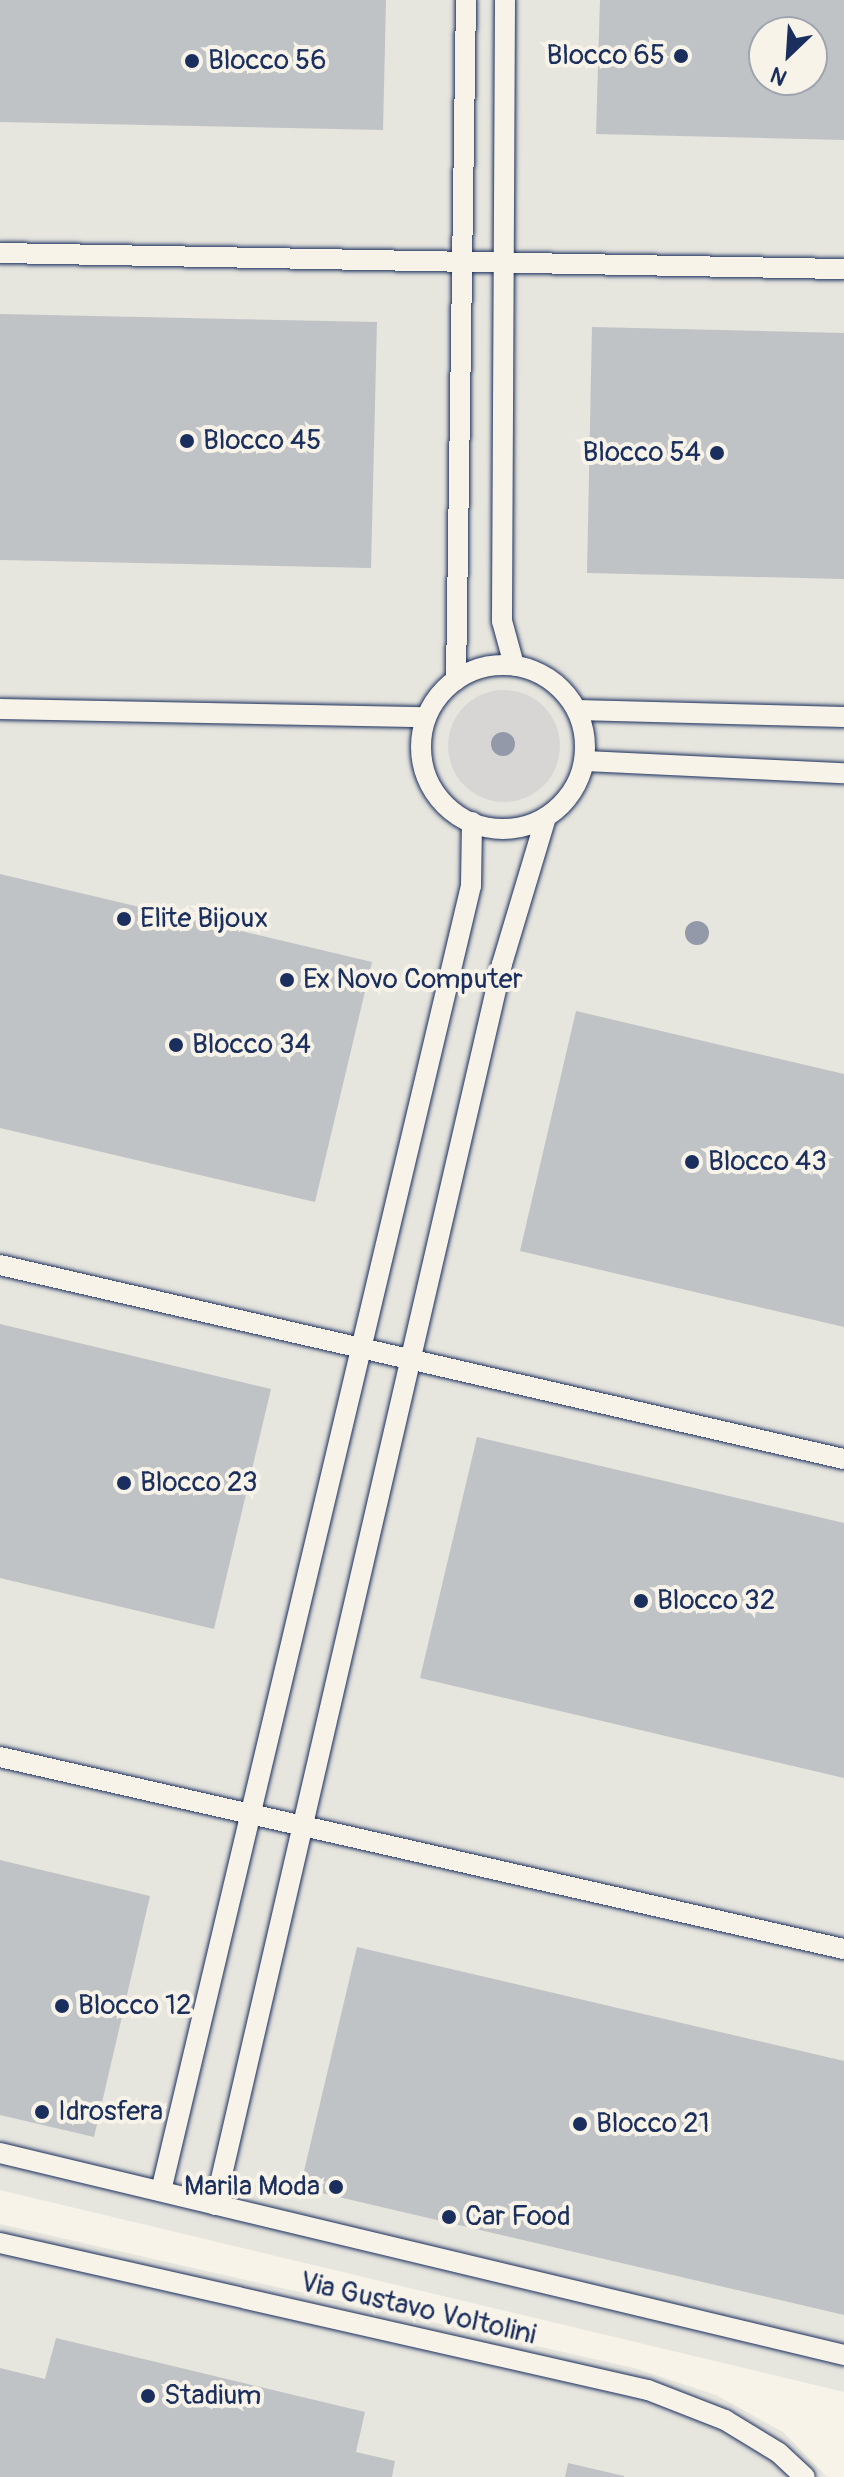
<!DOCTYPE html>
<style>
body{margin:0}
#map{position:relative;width:844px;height:2477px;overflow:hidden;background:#f7f3e8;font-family:Pangolin,sans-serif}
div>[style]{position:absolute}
.built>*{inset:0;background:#e6e5de}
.green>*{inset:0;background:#d7d6d4}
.round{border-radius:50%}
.building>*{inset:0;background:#c0c3c5}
.roads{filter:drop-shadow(0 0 2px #1b2f5e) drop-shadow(0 0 2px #1b2f5e)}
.lane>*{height:20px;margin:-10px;padding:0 10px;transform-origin:10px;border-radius:10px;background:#f7f3e8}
.lane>.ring{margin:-10px;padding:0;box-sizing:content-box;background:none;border:20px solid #f7f3e8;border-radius:50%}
.trees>*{width:24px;height:24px;margin:-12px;border-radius:50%;background:#9399a9}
.dots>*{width:22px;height:22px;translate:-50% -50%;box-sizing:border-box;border:4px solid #f7f3e8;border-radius:50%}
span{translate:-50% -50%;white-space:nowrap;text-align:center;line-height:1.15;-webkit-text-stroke:8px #f7f3e8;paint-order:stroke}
.poi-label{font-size:28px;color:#1b2f5e}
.right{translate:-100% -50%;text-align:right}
.left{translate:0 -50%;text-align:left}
.street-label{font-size:28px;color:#1b2f5e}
.north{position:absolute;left:748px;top:16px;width:80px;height:80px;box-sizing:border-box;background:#f7f3e8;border:2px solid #9fa5b1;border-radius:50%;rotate:205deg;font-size:22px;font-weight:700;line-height:32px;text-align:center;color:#1b2f5e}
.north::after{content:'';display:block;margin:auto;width:28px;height:36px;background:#1b2f5e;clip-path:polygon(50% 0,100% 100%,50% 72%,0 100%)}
</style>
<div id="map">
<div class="built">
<div style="clip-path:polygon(evenodd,0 0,844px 0,844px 2392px,0 2190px,0 0,764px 32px,812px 32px,812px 80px,764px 80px,764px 32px)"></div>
<div style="clip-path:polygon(0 2224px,634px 2368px,716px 2395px,783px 2432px,827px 2477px,0 2477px)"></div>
</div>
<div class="green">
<div class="round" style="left:448px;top:690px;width:112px;height:112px"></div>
</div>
<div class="building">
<div style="clip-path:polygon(0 0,386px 0,383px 130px,0 122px)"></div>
<div style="clip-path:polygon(evenodd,600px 0,844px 0,844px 140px,596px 134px,600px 0,764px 32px,812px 32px,812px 80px,764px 80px,764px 32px)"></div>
<div style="clip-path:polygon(0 314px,377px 322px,371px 568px,0 560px)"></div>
<div style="clip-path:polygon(592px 327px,844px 333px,844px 579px,587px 573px)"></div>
<div style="clip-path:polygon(0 874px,372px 962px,315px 1202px,0 1128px)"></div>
<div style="clip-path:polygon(576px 1011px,844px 1074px,844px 1327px,520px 1251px)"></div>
<div style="clip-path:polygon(0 1324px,271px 1389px,214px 1629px,0 1578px)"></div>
<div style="clip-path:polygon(477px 1437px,844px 1523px,844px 1778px,420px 1678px)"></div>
<div style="clip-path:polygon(0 1860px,150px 1896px,94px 2137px,0 2115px)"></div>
<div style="clip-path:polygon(357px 1947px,844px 2061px,844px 2315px,300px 2188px)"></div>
<div style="clip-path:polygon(56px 2338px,365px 2412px,356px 2452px,395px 2461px,392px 2477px,0 2477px,0 2368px,45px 2379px)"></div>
<div style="clip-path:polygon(568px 2463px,624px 2476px,624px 2477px,565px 2477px)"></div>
</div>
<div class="roads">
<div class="lane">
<div style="left:505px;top:0;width:621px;rotate:90.28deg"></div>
<div style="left:502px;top:621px;width:46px;rotate:74.7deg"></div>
<div style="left:0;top:253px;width:844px;rotate:1.09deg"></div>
<div class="ring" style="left:421px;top:665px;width:144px;height:144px"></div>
<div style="left:456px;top:680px;width:680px;rotate:-89.16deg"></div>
<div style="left:0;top:709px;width:426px;rotate:1.1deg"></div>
<div style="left:577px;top:710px;width:267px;rotate:1.5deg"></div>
<div style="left:585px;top:761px;width:259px;rotate:2.7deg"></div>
<div style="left:0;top:1265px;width:866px;rotate:12.95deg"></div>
<div style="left:0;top:1757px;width:866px;rotate:12.82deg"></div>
<div style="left:0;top:2153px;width:868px;rotate:13.46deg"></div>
<div style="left:161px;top:2191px;width:1341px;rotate:-76.64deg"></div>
<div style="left:471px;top:886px;width:64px;rotate:-89.1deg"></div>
<div style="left:215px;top:2205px;width:1274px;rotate:-76.98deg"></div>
<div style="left:502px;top:964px;width:153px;rotate:-73.3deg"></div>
<div style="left:0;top:2243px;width:664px;rotate:12.78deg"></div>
<div style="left:648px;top:2390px;width:83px;rotate:21.3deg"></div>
<div style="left:725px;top:2420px;width:63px;rotate:31.4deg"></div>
<div style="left:779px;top:2453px;width:35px;rotate:43deg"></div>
</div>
</div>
<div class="trees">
<div style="left:503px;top:744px"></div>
<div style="left:697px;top:933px"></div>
</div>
<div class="dots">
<div style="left:681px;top:56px;background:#1b2f5e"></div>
<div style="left:192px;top:61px;background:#1b2f5e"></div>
<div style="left:187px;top:441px;background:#1b2f5e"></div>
<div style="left:717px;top:453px;background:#1b2f5e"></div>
<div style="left:124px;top:919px;background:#1b2f5e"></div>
<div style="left:287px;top:980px;background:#1b2f5e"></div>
<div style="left:176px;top:1045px;background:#1b2f5e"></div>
<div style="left:692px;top:1162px;background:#1b2f5e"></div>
<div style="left:124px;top:1483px;background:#1b2f5e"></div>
<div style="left:641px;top:1601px;background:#1b2f5e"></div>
<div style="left:62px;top:2006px;background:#1b2f5e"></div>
<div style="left:42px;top:2112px;background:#1b2f5e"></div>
<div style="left:580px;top:2124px;background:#1b2f5e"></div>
<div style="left:336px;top:2187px;background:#1b2f5e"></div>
<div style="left:449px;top:2217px;background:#1b2f5e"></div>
<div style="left:148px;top:2396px;background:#1b2f5e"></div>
</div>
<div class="poi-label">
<span class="right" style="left:665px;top:56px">Blocco 65</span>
<span class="left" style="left:208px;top:61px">Blocco 56</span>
<span class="left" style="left:203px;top:441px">Blocco 45</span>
<span class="right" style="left:701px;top:453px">Blocco 54</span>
<span class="left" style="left:140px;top:919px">Elite Bijoux</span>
<span class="left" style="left:303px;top:980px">Ex Novo Computer</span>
<span class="left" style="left:192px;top:1045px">Blocco 34</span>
<span class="left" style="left:708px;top:1162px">Blocco 43</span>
<span class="left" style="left:140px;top:1483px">Blocco 23</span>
<span class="left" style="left:657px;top:1601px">Blocco 32</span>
<span class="left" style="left:78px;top:2006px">Blocco 12</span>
<span class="left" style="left:58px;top:2112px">Idrosfera</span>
<span class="left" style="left:596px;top:2124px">Blocco 21</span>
<span class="right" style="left:320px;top:2187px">Marila Moda</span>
<span class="left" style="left:465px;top:2217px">Car Food</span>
<span class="left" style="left:164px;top:2396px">Stadium</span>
</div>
<div class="street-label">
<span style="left:418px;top:2309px;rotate:13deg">Via Gustavo Voltolini</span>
</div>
<div class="north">N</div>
</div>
